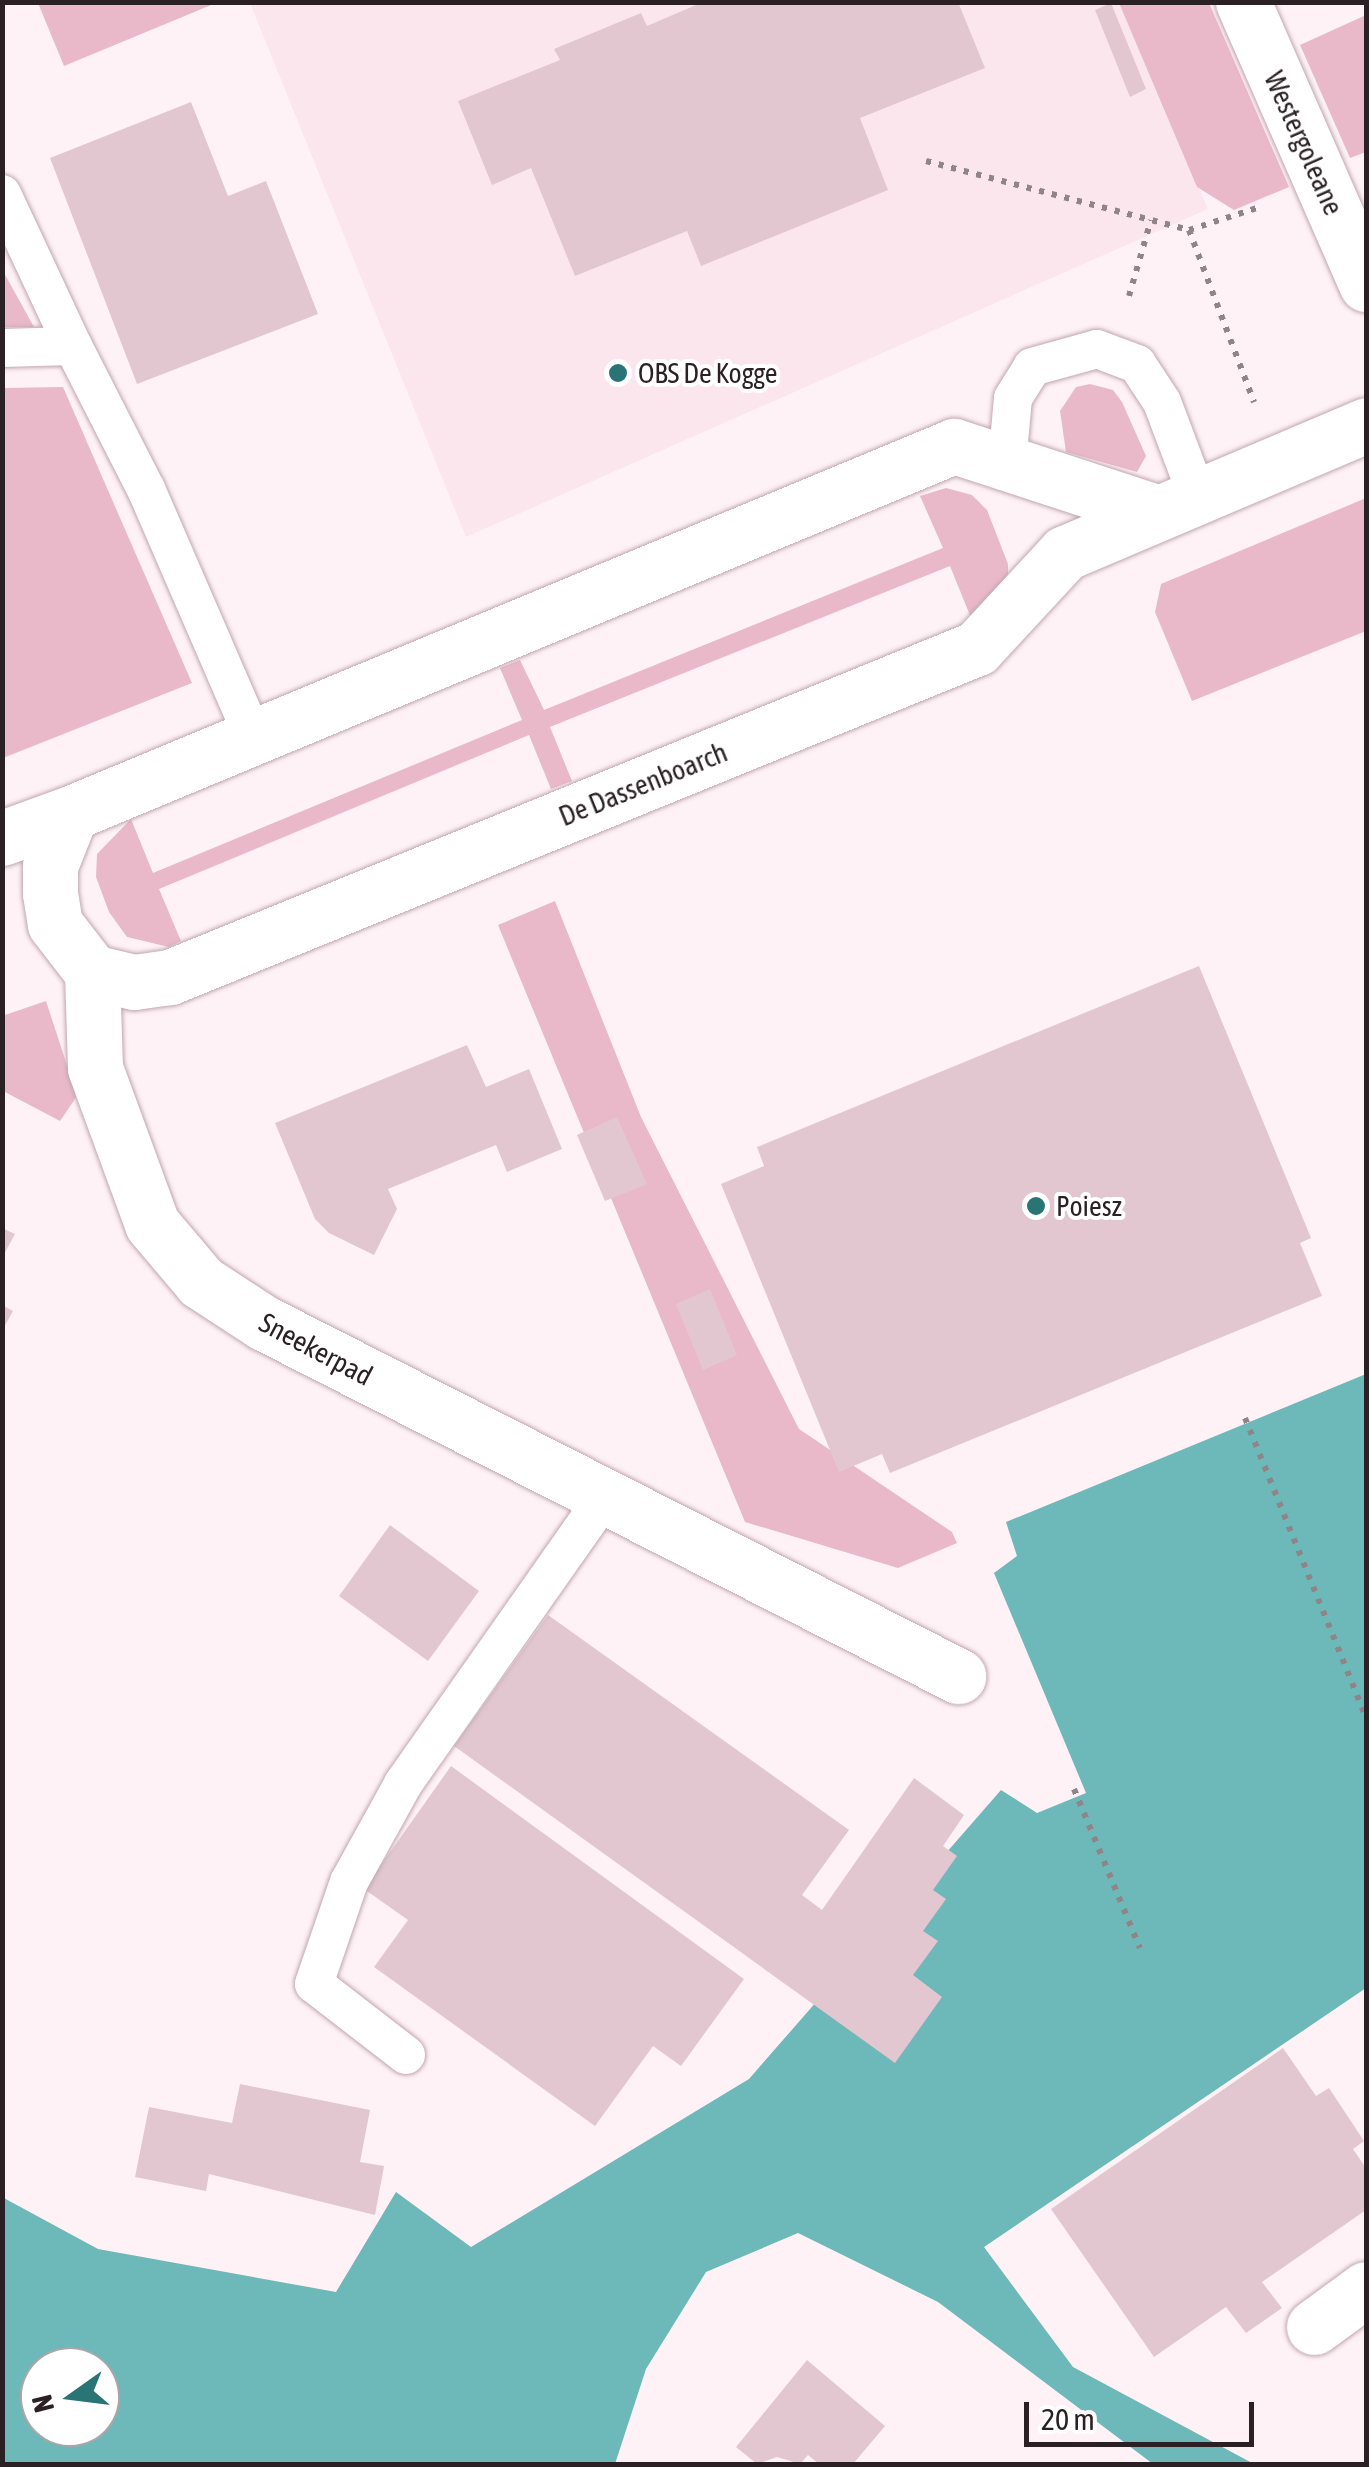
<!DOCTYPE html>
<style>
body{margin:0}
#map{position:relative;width:1369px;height:2467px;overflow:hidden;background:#fef2f6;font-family:"Asap Condensed",sans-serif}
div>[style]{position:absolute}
.built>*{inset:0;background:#fce6ed}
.green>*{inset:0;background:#e9b9c9}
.water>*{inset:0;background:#6db8b8}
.building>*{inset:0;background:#e2c7d0}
.path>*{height:6px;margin-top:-3px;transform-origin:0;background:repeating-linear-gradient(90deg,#8f8488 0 5px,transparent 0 13px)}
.roads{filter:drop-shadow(0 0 2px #c1a6af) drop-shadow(0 0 2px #c1a6af)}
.service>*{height:38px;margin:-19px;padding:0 19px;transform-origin:19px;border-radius:19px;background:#fff}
.minor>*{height:55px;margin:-27.5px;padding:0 27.5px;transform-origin:27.5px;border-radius:27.5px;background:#fff}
.tertiary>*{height:55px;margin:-27.5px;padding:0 27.5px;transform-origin:27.5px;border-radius:27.5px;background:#fff}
.dots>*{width:28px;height:28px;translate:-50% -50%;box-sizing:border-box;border:5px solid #fff;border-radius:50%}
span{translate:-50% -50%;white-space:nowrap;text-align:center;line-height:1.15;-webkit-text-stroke:8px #fff;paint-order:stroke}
.street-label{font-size:28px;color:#2b2125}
.poi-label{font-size:28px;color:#2b2125}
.left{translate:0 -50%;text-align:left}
.frame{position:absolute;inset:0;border:5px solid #2b2125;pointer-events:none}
.north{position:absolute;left:20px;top:2347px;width:100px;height:100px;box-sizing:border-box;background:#fff;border:2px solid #aaa6a8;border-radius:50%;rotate:256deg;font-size:28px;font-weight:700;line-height:40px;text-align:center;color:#2b2125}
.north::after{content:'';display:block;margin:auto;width:35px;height:45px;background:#297474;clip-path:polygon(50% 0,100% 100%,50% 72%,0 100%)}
.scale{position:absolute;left:1024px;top:2402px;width:230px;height:45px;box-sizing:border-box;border:5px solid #2b2125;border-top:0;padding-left:12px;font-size:30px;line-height:35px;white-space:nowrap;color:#2b2125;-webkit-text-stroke:8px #fff;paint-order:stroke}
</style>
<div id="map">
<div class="built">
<div style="clip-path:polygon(250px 3px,1119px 3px,1208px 209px,466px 537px)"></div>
</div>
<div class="green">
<div style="clip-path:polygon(38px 3px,216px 3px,64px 66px)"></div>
<div style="clip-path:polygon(1119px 3px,1209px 3px,1289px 187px,1234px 210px,1197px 187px)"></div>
<div style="clip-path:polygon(1366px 15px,1366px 152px,1350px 158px,1300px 45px)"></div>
<div style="clip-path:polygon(3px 271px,34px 327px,3px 327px)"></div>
<div style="clip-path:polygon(1090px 384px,1113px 390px,1122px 402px,1146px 456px,1137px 472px,1066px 452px,1060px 411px,1076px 387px)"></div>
<div style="clip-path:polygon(63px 387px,192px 683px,3px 758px,3px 388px)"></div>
<div style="clip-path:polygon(946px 488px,972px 495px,987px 510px,1008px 564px,1008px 575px,971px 618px,950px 566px,550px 727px,572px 781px,551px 789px,529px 735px,159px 889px,181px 941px,169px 947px,127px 937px,109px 912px,96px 877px,97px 854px,131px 819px,153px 873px,522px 720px,500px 668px,520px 660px,544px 710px,943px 548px,920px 496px)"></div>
<div style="clip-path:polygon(1366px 498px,1366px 631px,1192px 701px,1155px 612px,1161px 584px)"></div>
<div style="clip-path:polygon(555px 901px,641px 1117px,799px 1429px,952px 1532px,957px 1543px,898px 1568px,745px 1522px,498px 925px)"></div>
<div style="clip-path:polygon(46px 1001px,77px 1096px,60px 1121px,3px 1091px,2px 1016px)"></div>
</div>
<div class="water">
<div style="clip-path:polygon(evenodd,1366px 1374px,1366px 1988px,984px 2247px,1073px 2367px,1254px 2464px,1153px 2464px,938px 2302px,798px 2233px,706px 2272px,646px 2369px,615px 2464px,3px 2464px,2px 2197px,98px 2249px,336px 2292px,396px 2192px,471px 2247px,749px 2079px,1001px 1790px,1037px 1813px,1086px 1793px,994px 1573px,1017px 1556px,1006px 1522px,1366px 1374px,40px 2367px,100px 2367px,100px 2427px,40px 2427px,40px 2367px)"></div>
</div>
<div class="building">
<div style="clip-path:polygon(703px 2px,958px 2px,985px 68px,860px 118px,888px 190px,701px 266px,687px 231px,575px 276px,531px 168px,492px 185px,458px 101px,560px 60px,554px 49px,641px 13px,647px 26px)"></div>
<div style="clip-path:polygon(1111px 3px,1146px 89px,1130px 97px,1095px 10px)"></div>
<div style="clip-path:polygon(191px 102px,228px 196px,266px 181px,318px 314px,137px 384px,50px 158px)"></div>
<div style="clip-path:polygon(1199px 966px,1311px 1238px,1300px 1243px,1322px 1296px,890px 1473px,882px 1454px,839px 1472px,721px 1184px,764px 1166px,757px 1147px)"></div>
<div style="clip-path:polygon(467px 1045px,486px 1087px,529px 1069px,562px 1149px,507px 1172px,496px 1145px,388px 1189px,397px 1209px,374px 1255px,329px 1233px,315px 1219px,275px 1123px)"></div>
<div style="clip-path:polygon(617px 1117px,647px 1184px,605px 1201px,577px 1135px)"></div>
<div style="clip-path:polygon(2px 1228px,15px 1234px,2px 1258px)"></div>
<div style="clip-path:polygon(710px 1289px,737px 1355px,703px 1370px,676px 1304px)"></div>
<div style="clip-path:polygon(2px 1305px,13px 1311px,2px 1331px)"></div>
<div style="clip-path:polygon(390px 1525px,479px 1591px,428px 1661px,339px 1596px)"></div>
<div style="clip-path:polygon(548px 1615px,849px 1830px,802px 1895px,822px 1910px,914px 1778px,964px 1815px,943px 1846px,957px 1856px,933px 1890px,946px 1899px,923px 1931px,938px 1941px,913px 1975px,942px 1997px,895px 2063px,454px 1746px)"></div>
<div style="clip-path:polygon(451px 1766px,744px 1979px,681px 2066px,653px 2046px,595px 2126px,374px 1967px,408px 1920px,364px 1889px)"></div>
<div style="clip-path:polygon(1283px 2048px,1316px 2096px,1329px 2088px,1364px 2141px,1353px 2149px,1366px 2168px,1366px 2210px,1262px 2282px,1282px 2308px,1246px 2333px,1226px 2307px,1154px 2357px,1051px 2209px)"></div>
<div style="clip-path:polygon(240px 2084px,370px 2110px,360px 2162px,384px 2166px,375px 2215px,209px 2174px,206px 2191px,135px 2177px,149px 2107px,232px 2123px)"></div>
<div style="clip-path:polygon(807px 2360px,885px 2426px,853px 2464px,819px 2464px,808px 2455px,800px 2464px,777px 2457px,757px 2464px,736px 2447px)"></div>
</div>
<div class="path">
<div style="left:926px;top:161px;width:272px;rotate:14.7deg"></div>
<div style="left:1189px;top:230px;width:71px;rotate:-17.9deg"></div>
<div style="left:1189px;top:230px;width:184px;rotate:69.3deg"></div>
<div style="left:1129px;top:296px;width:79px;rotate:-73.9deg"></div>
<div style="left:1245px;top:1418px;width:323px;rotate:68deg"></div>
<div style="left:1074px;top:1789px;width:172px;rotate:67.5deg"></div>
</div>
<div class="roads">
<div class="service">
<div style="left:2px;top:194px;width:168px;rotate:65deg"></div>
<div style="left:73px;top:346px;width:71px;rotate:178.4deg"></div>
<div style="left:73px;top:346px;width:161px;rotate:63deg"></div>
<div style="left:146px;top:489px;width:267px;rotate:66.6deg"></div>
<div style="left:1007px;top:464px;width:66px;rotate:-84.8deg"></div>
<div style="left:1013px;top:398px;width:36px;rotate:-58deg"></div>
<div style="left:1032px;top:367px;width:67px;rotate:-15.5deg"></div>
<div style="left:1097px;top:349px;width:43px;rotate:20.6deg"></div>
<div style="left:1137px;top:364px;width:45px;rotate:56.7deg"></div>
<div style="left:1162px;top:402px;width:99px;rotate:69.4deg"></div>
<div style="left:406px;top:2055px;width:116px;rotate:-142.3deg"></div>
<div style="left:314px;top:1984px;width:108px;rotate:-71.1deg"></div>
<div style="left:349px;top:1882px;width:112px;rotate:-61.1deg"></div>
<div style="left:403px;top:1784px;width:351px;rotate:-54.9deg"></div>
</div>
<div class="minor">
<div style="left:71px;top:813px;width:956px;rotate:-22.57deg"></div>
<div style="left:954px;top:446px;width:213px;rotate:18.1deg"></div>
<div style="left:2px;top:838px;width:73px;rotate:-19.9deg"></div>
<div style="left:71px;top:813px;width:57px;rotate:111.6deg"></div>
<div style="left:50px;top:866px;width:27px;rotate:90deg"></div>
<div style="left:50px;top:893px;width:31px;rotate:81deg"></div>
<div style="left:55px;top:924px;width:61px;rotate:52.4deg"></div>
<div style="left:92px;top:972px;width:96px;rotate:88.2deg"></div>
<div style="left:95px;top:1068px;width:166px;rotate:69.9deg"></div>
<div style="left:152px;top:1224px;width:76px;rotate:49.8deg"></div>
<div style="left:201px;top:1282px;width:75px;rotate:33.1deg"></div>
<div style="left:264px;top:1323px;width:779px;rotate:26.96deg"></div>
<div style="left:92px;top:972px;width:43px;rotate:13.4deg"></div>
<div style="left:134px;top:982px;width:36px;rotate:-8deg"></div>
<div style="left:170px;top:977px;width:871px;rotate:-22.18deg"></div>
<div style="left:977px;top:648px;width:129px;rotate:-47.2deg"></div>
<div style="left:1065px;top:553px;width:327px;rotate:-23deg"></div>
<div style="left:1314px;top:2327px;width:64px;rotate:-36.2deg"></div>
</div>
<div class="tertiary">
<div style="left:1243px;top:2px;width:308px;rotate:66.4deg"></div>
</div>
</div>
<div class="dots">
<div style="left:618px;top:373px;background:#297474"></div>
<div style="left:1036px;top:1206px;background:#297474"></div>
</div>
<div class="street-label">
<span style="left:1304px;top:143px;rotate:66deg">Westergoleane</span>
<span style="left:643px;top:784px;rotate:-22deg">De Dassenboarch</span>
<span style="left:316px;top:1349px;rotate:28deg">Sneekerpad</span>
</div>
<div class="poi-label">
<span class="left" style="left:638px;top:373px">OBS De Kogge</span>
<span class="left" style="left:1056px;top:1206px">Poiesz</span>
</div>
<div class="frame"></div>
<div class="north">N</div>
<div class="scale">20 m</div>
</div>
